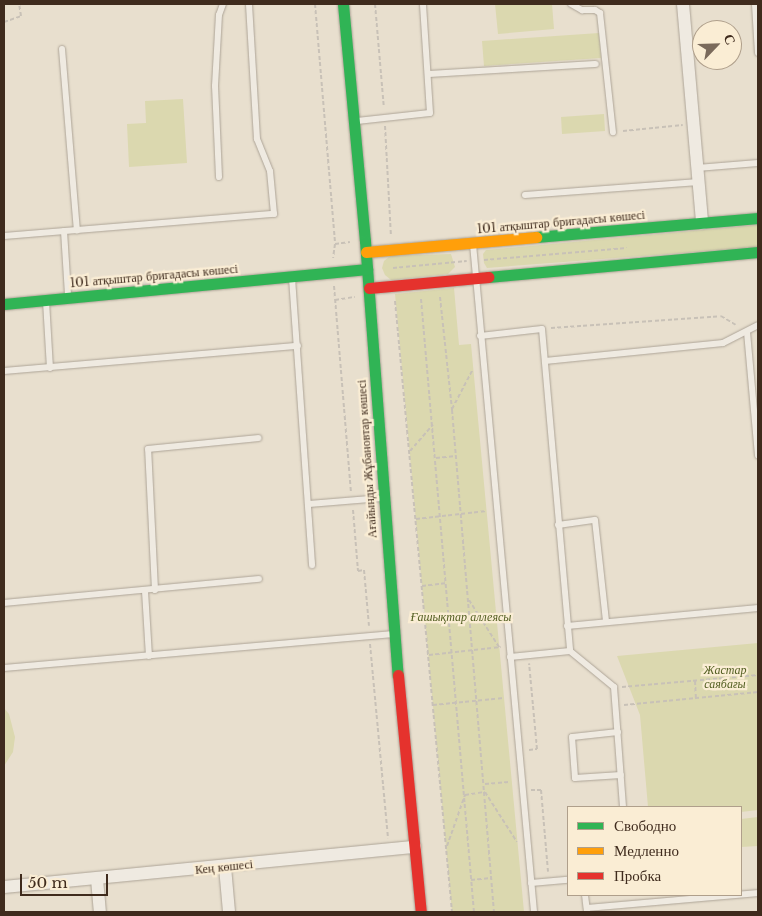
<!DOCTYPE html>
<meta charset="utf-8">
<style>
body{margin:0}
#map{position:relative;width:762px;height:916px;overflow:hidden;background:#e8dfce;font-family:"Libre Baskerville",serif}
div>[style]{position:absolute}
.green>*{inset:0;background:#dbd8af}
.path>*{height:2px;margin-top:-1px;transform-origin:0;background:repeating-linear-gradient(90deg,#c8c1b7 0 4px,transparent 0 6.5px)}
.roads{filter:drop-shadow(0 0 1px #ada497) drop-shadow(0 0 1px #ada497)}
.lane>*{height:6px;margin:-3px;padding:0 3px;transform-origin:3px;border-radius:3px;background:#efeae1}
.street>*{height:12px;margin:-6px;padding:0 6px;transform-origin:6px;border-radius:6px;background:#efeae1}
.fast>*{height:11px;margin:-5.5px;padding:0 5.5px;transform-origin:5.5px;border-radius:5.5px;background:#30b455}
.slow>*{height:11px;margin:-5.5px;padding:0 5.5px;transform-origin:5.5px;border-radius:5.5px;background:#ff9f0a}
.jam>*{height:11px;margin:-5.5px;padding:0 5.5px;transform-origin:5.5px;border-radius:5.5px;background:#e5322d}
span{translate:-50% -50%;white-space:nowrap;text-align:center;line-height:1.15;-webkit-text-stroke:4.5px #faedd4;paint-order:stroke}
.street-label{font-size:12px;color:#3f2b1d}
.park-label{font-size:12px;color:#525e21;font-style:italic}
.frame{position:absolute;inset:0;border:5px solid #3f2b1d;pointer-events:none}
.legend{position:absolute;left:567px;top:806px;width:175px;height:90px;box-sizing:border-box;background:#faedd4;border:1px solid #af9f8b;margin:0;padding:6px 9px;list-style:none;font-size:15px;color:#3f2b1d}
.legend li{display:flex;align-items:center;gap:10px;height:25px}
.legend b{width:25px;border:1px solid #af9f8b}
.north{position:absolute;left:692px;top:20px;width:50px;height:50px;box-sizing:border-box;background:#faedd4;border:1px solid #af9f8b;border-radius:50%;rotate:66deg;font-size:14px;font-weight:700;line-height:20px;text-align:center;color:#3f2b1d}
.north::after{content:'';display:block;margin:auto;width:18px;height:22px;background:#7a6a5b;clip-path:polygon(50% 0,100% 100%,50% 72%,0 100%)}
.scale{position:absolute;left:20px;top:874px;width:88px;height:22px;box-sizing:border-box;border:2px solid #3f2b1d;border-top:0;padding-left:6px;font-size:15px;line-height:18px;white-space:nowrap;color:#3f2b1d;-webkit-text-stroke:4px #faedd4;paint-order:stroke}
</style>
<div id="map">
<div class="green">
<div style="clip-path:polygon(495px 4px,552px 4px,554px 29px,498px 34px)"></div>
<div style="clip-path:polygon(599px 33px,601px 58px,484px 66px,482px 41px)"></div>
<div style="clip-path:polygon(183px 99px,187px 163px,129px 167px,127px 124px,146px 123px,145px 101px)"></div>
<div style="clip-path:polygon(604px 114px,605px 131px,562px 134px,561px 117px)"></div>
<div style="clip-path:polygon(758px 225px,758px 247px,487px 268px,484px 263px,483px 254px,486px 250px)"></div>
<div style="clip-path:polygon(451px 254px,455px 267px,448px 274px,391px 280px,385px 275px,382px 268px,384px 261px,390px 256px)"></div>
<div style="clip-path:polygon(454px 288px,459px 345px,471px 344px,524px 912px,452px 912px,395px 294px)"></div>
<div style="clip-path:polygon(758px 643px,758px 810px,741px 812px,741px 807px,648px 807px,640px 715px,617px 656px)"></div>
<div style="clip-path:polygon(4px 708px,9px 714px,15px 737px,13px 752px,4px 766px)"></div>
<div style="clip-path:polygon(758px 817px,758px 846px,741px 847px,741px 819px)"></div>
</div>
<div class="path">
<div style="left:315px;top:4px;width:241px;rotate:85.2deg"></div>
<div style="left:335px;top:244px;width:14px;rotate:98deg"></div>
<div style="left:375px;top:4px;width:104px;rotate:85.1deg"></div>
<div style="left:4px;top:22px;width:18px;rotate:-19deg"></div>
<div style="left:21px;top:16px;width:12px;rotate:-99deg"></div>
<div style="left:385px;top:126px;width:110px;rotate:86.9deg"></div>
<div style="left:623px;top:131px;width:60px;rotate:-5.7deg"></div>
<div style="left:335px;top:244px;width:15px;rotate:-8deg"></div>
<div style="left:484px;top:260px;width:143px;rotate:-4.8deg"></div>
<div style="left:393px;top:268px;width:74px;rotate:-5.4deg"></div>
<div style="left:334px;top:286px;width:206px;rotate:85.3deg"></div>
<div style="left:440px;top:297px;width:114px;rotate:83.9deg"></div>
<div style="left:452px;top:410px;width:504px;rotate:85.22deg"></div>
<div style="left:421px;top:299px;width:615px;rotate:85.06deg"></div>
<div style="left:335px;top:300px;width:20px;rotate:-9deg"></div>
<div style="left:395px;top:301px;width:614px;rotate:84.67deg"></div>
<div style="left:551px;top:328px;width:170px;rotate:-4deg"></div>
<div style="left:721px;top:316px;width:17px;rotate:31deg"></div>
<div style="left:452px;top:409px;width:45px;rotate:-62.3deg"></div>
<div style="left:410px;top:451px;width:35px;rotate:-49deg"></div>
<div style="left:436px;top:458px;width:20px;rotate:-6deg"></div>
<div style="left:353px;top:510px;width:61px;rotate:85.3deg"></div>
<div style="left:358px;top:571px;width:6px;rotate:-9deg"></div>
<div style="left:364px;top:570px;width:56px;rotate:84.9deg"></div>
<div style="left:416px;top:519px;width:71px;rotate:-6.4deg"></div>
<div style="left:422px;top:586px;width:25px;rotate:-7deg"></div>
<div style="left:469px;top:600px;width:56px;rotate:57.4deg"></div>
<div style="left:370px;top:644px;width:195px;rotate:84.7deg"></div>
<div style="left:429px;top:655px;width:72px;rotate:-6.3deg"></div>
<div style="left:695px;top:681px;width:17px;rotate:87deg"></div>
<div style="left:622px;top:687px;width:137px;rotate:-5deg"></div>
<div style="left:433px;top:705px;width:71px;rotate:-5.6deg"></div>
<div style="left:624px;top:705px;width:135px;rotate:-5.5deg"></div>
<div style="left:529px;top:750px;width:8px;rotate:-7deg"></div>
<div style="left:537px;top:749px;width:86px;rotate:-95.3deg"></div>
<div style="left:485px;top:784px;width:24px;rotate:-5deg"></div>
<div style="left:531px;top:790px;width:10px"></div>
<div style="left:541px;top:790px;width:82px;rotate:85.1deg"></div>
<div style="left:447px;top:846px;width:54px;rotate:-70.6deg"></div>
<div style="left:465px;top:795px;width:20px;rotate:-9deg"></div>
<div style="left:485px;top:792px;width:59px;rotate:57.4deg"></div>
<div style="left:471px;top:880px;width:20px;rotate:-6deg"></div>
</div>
<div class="roads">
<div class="lane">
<div style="left:571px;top:4px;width:13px;rotate:29deg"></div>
<div style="left:582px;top:10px;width:13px"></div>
<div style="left:595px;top:10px;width:6px;rotate:31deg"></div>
<div style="left:600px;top:13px;width:120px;rotate:83.8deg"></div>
<div style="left:755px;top:4px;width:49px;rotate:86.5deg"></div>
<div style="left:62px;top:49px;width:182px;rotate:85.3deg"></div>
<div style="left:428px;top:74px;width:168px;rotate:-3.4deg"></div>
<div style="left:357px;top:121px;width:73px;rotate:-6.3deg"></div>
<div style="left:430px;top:113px;width:109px;rotate:-93.7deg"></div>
<div style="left:697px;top:168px;width:61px;rotate:-4.7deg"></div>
<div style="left:219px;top:177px;width:91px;rotate:-92.5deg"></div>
<div style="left:215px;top:86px;width:71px;rotate:-86.8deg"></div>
<div style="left:219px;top:15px;width:12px;rotate:-70deg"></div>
<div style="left:525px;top:195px;width:174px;rotate:-4.3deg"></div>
<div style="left:64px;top:231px;width:64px;rotate:86.4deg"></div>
<div style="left:4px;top:236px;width:271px;rotate:-4.7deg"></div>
<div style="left:274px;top:214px;width:43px;rotate:-95.3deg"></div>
<div style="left:270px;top:171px;width:35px;rotate:-112deg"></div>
<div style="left:257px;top:139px;width:135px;rotate:-93.4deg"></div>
<div style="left:473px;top:244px;width:671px;rotate:84.78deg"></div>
<div style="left:292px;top:278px;width:288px;rotate:86deg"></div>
<div style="left:46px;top:301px;width:67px;rotate:86.6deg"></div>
<div style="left:747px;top:332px;width:124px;rotate:84.9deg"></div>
<div style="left:480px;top:336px;width:62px;rotate:-6.4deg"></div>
<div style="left:542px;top:329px;width:323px;rotate:85deg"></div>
<div style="left:570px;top:651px;width:57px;rotate:39.3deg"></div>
<div style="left:614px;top:687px;width:120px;rotate:85.7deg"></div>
<div style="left:545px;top:361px;width:179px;rotate:-5.8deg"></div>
<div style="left:723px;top:343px;width:39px;rotate:-27deg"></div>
<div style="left:4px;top:371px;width:295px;rotate:-4.9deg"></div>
<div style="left:309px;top:504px;width:73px;rotate:-4.7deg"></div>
<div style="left:558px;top:525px;width:37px;rotate:-8deg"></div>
<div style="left:595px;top:520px;width:102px;rotate:83.8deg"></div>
<div style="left:155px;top:590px;width:141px;rotate:-92.8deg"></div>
<div style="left:148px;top:449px;width:111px;rotate:-5.7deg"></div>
<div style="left:145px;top:591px;width:65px;rotate:86.5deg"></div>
<div style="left:4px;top:603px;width:256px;rotate:-5.4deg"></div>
<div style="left:567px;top:626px;width:192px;rotate:-5.4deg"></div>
<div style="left:510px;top:657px;width:60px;rotate:-5.7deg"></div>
<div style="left:4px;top:668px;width:388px;rotate:-5deg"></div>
<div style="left:618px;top:732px;width:46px;rotate:173.8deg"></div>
<div style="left:572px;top:737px;width:41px;rotate:85.8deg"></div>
<div style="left:575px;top:778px;width:46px;rotate:-3.7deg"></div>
<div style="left:531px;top:883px;width:37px;rotate:-5deg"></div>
<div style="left:585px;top:895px;width:16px;rotate:83deg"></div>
<div style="left:587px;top:908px;width:172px;rotate:-5deg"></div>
</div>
<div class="street">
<div style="left:683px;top:4px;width:220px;rotate:85deg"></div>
<div style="left:225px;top:867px;width:45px;rotate:84.9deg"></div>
<div style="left:97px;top:879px;width:33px;rotate:85deg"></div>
<div style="left:4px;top:887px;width:413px;rotate:-5.6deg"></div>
</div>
<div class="fast">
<div style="left:343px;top:4px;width:238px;rotate:84.7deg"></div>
<div style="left:365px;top:241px;width:435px;rotate:85.7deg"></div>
<div style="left:536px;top:237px;width:223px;rotate:-4.9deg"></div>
<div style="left:488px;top:277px;width:271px;rotate:-5.3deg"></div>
<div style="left:4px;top:304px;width:365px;rotate:-5.5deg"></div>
</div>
<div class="slow">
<div style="left:366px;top:252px;width:171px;rotate:-5deg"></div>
</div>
<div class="jam">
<div style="left:369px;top:288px;width:120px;rotate:-5.3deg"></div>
<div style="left:398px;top:675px;width:238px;rotate:84.5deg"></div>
</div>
</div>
<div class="street-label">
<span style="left:561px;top:222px;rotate:-5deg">101 атқыштар бригадасы көшесі</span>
<span style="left:154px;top:276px;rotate:-5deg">101 атқыштар бригадасы көшесі</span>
<span style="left:367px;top:459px;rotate:-94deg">Ағайынды Жұбановтар көшесі</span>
<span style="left:224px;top:867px;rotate:-6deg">Кең көшесі</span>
</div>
<div class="park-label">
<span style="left:461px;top:617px">Ғашықтар аллеясы</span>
<span style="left:725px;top:677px">Жастар<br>саябағы</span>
</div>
<div class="frame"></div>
<ul class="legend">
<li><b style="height:6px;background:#30b455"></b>Свободно</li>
<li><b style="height:6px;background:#ff9f0a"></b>Медленно</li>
<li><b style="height:6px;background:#e5322d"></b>Пробка</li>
</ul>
<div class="north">С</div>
<div class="scale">50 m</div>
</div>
